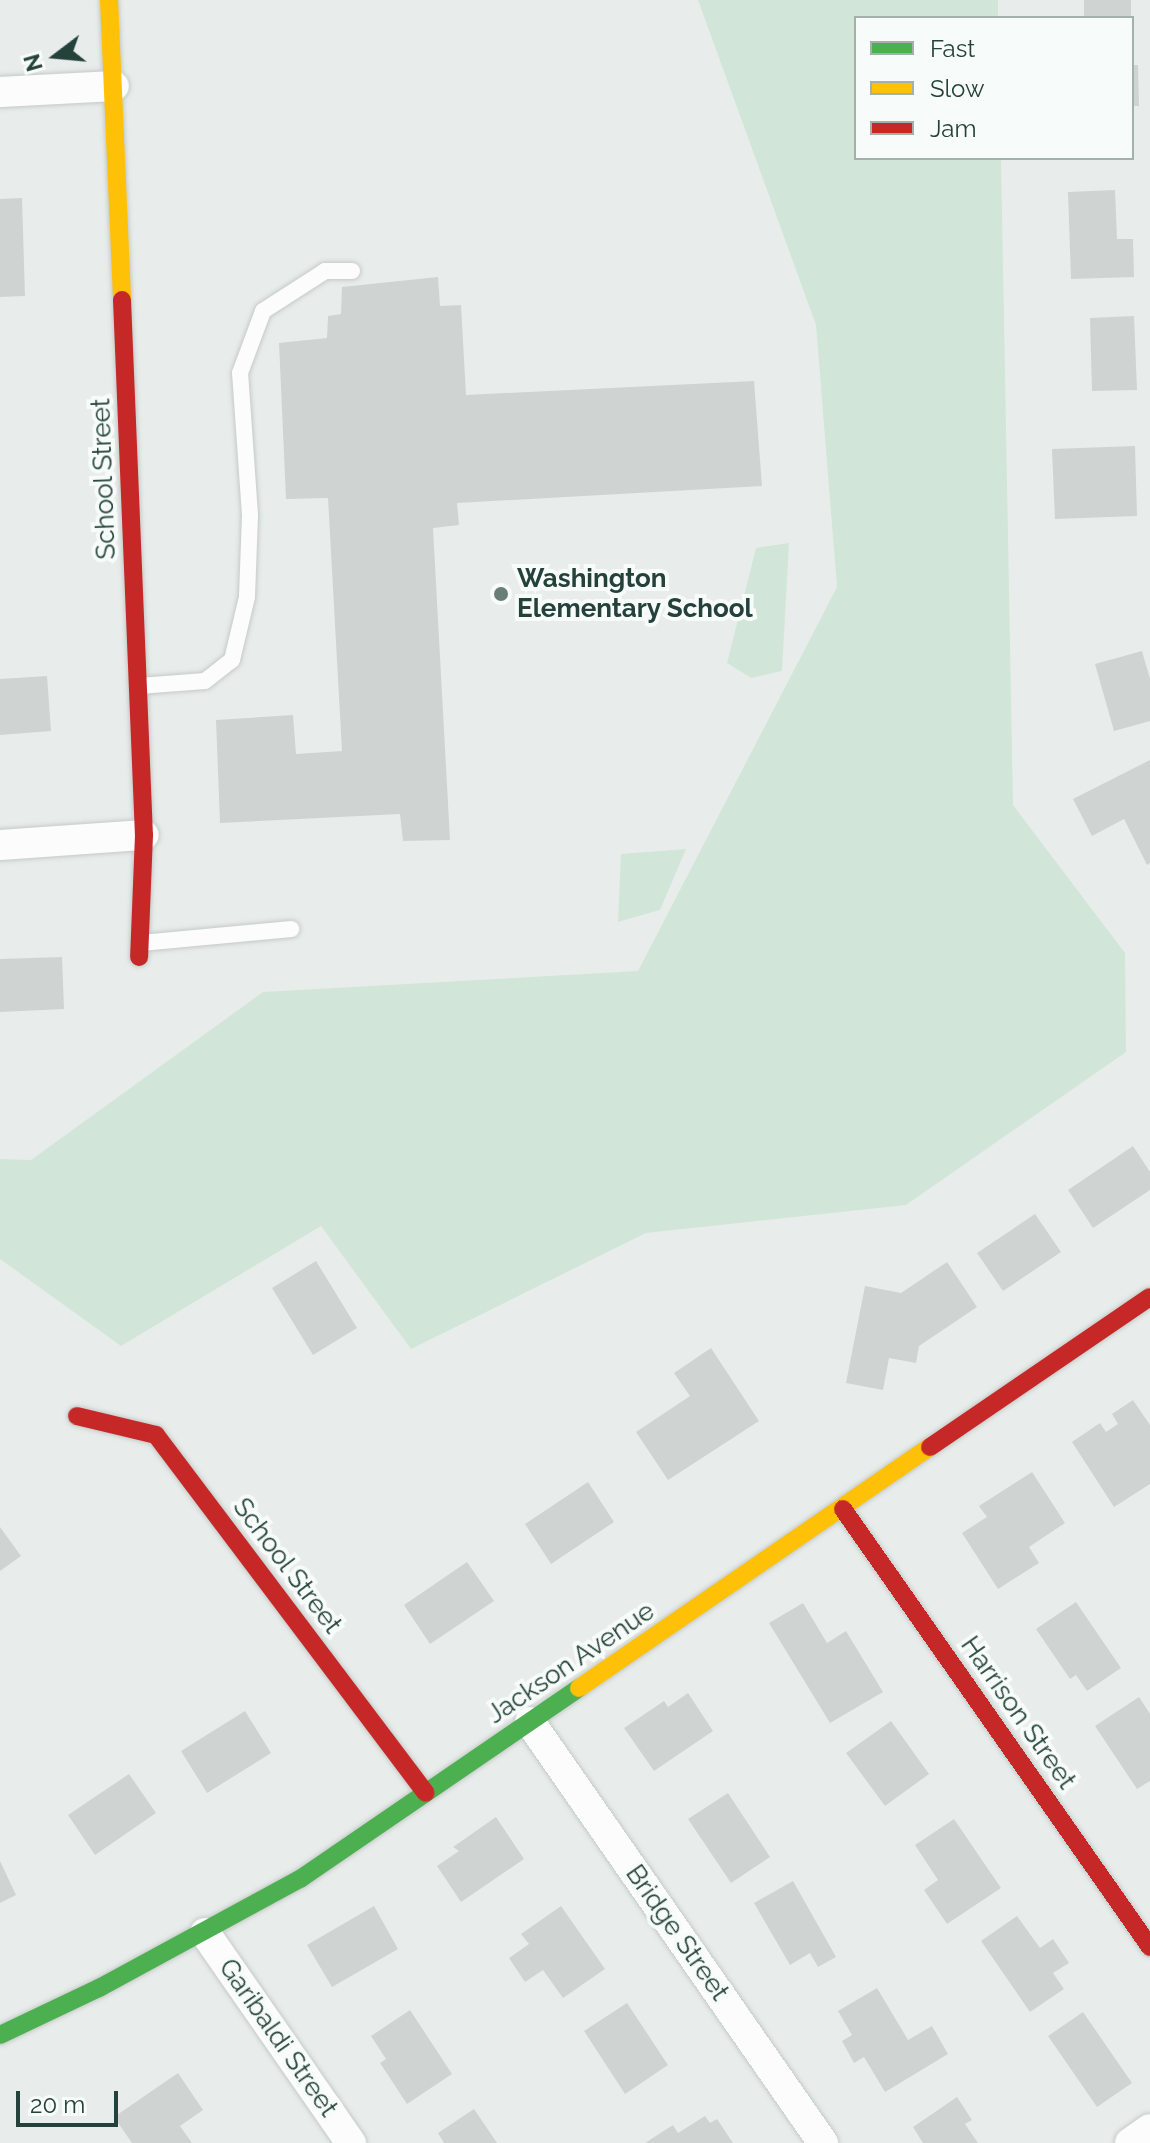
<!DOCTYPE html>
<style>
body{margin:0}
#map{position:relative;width:1150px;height:2143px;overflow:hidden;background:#e8edeb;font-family:Raleway,sans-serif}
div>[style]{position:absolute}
.green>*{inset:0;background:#d1e6d8}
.building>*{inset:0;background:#cfd4d2}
.roads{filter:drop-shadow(0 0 2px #c5cac8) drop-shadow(0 0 2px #c5cac8)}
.lane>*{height:16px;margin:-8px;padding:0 8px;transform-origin:8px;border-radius:8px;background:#fcfcfc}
.street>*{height:30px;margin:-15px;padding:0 15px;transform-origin:15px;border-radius:15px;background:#fcfcfc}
.fast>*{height:18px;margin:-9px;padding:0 9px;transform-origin:9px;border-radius:9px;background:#4caf50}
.slow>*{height:18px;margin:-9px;padding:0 9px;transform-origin:9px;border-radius:9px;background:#ffc107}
.jam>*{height:18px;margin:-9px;padding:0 9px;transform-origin:9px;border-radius:9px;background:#c62828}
.dots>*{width:22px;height:22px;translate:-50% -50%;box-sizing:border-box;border:4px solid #f7fbf9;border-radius:50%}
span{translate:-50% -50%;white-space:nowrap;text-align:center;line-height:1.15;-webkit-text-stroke:8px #f7fbf9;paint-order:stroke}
.street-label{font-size:26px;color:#24423a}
.poi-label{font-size:26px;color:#24423a;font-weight:700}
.left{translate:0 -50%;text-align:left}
.legend{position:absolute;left:854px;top:16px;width:280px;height:144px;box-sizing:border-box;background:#f7fbf9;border:2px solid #a3b1ad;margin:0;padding:10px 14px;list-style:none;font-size:24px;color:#24423a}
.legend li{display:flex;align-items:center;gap:16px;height:40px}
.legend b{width:40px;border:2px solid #a3b1ad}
.north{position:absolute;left:16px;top:16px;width:80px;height:80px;-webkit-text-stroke:6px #f7fbf9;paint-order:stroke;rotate:254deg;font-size:22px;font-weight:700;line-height:32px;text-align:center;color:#24423a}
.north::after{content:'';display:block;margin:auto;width:28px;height:36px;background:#24423a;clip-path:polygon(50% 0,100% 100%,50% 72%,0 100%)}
.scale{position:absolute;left:16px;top:2091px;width:102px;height:36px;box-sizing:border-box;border:4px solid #24423a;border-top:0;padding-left:10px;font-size:24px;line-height:28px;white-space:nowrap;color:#24423a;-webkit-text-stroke:6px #f7fbf9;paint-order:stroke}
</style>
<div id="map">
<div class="green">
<div style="clip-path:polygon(698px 0,998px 0,998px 18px,856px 18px,856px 158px,1001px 158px,1013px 805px,1125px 953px,1126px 1052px,906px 1205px,646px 1233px,411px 1349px,321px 1226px,121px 1346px,0 1259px,0 1159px,31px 1160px,263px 992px,638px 971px,837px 587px,816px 325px)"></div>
<div style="clip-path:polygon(789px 543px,782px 671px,751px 678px,727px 663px,756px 548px)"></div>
<div style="clip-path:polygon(686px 849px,660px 910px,618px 922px,621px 854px)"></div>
</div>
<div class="building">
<div style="clip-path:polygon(1084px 0,1131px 0,1131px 18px,1084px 18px)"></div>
<div style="clip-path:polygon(1132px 65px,1138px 65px,1139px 106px,1132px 106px)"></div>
<div style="clip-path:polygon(1115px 190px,1117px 239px,1133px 239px,1134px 277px,1071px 279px,1068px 192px)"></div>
<div style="clip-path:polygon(22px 198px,25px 296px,0 297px,0 199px)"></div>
<div style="clip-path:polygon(438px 277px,440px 306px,461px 305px,466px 395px,754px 381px,762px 486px,457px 503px,459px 525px,433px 528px,450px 840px,403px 841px,400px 814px,220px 823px,216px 720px,293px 715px,296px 754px,342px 751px,328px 498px,286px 499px,279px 343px,327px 338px,328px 316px,341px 314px,342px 287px)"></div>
<div style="clip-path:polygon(1134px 316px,1137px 390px,1092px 391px,1090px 318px)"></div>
<div style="clip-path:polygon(1135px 446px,1137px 516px,1055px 519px,1052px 449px)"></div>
<div style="clip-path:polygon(1142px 651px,1150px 679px,1150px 721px,1114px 731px,1095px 664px)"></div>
<div style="clip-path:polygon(47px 676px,51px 731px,0 735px,0 679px)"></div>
<div style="clip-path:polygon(1150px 760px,1150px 863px,1147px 865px,1124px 819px,1092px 836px,1073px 799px)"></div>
<div style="clip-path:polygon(62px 957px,64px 1009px,0 1012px,0 959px)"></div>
<div style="clip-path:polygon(1133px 1146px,1150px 1172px,1150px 1190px,1093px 1228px,1068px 1190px)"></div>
<div style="clip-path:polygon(1035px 1214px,1061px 1252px,1003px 1291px,977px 1253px)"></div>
<div style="clip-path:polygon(316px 1261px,357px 1328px,313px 1355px,272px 1288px)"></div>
<div style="clip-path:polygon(947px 1262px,977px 1307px,919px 1346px,916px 1363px,889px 1358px,883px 1390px,846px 1383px,865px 1286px,901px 1293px)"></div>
<div style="clip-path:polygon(711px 1348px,759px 1421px,668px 1480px,636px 1432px,690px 1396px,674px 1373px)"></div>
<div style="clip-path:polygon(1133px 1400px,1150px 1425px,1150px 1484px,1114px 1507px,1072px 1442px,1100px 1423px,1106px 1432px,1118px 1424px,1112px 1414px)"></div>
<div style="clip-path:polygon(1032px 1472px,1065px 1523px,1029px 1547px,1039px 1563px,998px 1589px,962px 1533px,987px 1517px,979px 1506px)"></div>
<div style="clip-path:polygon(588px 1482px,614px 1522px,551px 1564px,525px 1524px)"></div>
<div style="clip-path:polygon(0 1527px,21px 1556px,0 1571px)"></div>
<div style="clip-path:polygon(467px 1562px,494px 1601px,430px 1644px,404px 1605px)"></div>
<div style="clip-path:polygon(1076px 1602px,1121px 1668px,1087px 1691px,1076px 1675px,1070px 1679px,1036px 1629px)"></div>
<div style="clip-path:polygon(803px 1603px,827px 1643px,846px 1631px,883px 1692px,830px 1723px,769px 1623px)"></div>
<div style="clip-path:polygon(688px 1693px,713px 1731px,654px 1771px,624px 1728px,664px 1701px,668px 1707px)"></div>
<div style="clip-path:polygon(1139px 1697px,1150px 1714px,1150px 1781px,1137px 1789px,1095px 1726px)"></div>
<div style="clip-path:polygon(245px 1711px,271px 1753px,207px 1793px,181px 1751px)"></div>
<div style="clip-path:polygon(891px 1721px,929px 1774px,885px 1806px,846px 1753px)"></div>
<div style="clip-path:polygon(129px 1774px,156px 1813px,95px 1855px,68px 1815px)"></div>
<div style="clip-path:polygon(728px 1793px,770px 1857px,731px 1883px,688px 1819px)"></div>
<div style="clip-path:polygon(496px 1817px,524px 1859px,461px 1902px,437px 1866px,459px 1851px,453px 1847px)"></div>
<div style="clip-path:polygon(954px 1819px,1001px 1888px,947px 1924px,924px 1890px,938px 1880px,915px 1845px)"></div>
<div style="clip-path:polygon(0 1861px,16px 1895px,0 1903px)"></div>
<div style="clip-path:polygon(793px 1881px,836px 1957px,818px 1967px,810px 1953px,790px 1965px,754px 1903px)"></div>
<div style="clip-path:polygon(374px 1906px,398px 1949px,332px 1987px,307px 1945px)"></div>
<div style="clip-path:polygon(561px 1906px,605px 1969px,563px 1998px,543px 1970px,525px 1982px,509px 1958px,529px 1944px,521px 1934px)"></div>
<div style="clip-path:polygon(1017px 1916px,1040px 1948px,1053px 1939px,1069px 1963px,1053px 1973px,1064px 1989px,1030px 2012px,981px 1941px)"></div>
<div style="clip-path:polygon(877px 1988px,908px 2040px,932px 2026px,948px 2054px,885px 2092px,864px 2057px,854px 2063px,842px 2041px,852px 2035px,838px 2011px)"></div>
<div style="clip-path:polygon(627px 2003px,668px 2065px,625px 2094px,584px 2031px)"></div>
<div style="clip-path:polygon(410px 2010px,452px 2074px,407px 2104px,380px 2063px,386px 2059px,371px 2036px)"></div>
<div style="clip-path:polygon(1083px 2012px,1132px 2083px,1097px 2107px,1048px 2036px)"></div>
<div style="clip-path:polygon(178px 2073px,203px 2110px,180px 2126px,192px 2143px,132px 2143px,114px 2117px)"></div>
<div style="clip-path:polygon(957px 2097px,972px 2120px,965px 2124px,978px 2143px,923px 2143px,913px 2127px)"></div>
<div style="clip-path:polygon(474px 2109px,497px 2143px,444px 2143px,438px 2133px)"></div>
<div style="clip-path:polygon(705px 2116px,710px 2123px,717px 2119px,733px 2143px,645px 2143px,673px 2125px,678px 2133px)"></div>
</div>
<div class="roads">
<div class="lane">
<div style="left:139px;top:686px;width:66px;rotate:-4.3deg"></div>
<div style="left:205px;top:681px;width:34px;rotate:-38deg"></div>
<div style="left:232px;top:660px;width:65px;rotate:-76.6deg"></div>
<div style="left:247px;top:597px;width:82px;rotate:-87.9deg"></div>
<div style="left:250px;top:515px;width:142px;rotate:-94deg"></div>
<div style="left:240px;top:373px;width:66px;rotate:-69.6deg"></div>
<div style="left:263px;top:311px;width:74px;rotate:-32.8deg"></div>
<div style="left:325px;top:271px;width:27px"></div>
<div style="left:141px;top:943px;width:151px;rotate:-5.3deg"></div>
</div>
<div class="street">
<div style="left:0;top:92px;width:114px;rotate:-3deg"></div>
<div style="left:0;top:845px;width:144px;rotate:-4deg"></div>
<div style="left:530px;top:1722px;width:513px;rotate:55.16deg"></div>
<div style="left:205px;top:1933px;width:256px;rotate:55.2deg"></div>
<div style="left:1130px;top:2143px;width:24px;rotate:-35deg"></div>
</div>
<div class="fast">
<div style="left:0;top:2035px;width:110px;rotate:-25.4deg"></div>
<div style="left:99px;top:1988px;width:229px;rotate:-28.5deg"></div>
<div style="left:300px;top:1879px;width:338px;rotate:-34.4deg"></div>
</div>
<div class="slow">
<div style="left:109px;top:0;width:300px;rotate:87.5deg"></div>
<div style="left:579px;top:1688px;width:426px;rotate:-34.5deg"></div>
</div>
<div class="jam">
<div style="left:122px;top:300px;width:535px;rotate:87.65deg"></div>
<div style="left:144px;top:835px;width:122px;rotate:92.3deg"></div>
<div style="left:77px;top:1416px;width:81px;rotate:13.5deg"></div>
<div style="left:156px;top:1435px;width:448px;rotate:53deg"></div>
<div style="left:930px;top:1447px;width:266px;rotate:-34.3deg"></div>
<div style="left:843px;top:1509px;width:535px;rotate:54.97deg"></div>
</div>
</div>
<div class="dots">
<div style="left:501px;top:594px;background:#697e78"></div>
</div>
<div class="street-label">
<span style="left:104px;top:479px;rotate:-92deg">School Street</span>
<span style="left:287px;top:1566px;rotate:53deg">School Street</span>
<span style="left:571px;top:1663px;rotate:-34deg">Jackson Avenue</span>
<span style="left:1018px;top:1713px;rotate:55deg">Harrison Street</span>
<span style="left:677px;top:1933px;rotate:55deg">Bridge Street</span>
<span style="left:278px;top:2038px;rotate:55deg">Garibaldi Street</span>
</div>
<div class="poi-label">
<span class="left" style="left:517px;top:594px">Washington<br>Elementary School</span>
</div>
<ul class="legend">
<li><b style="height:10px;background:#4caf50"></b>Fast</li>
<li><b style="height:10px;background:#ffc107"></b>Slow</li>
<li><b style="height:10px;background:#c62828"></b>Jam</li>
</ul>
<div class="north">N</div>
<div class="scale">20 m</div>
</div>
